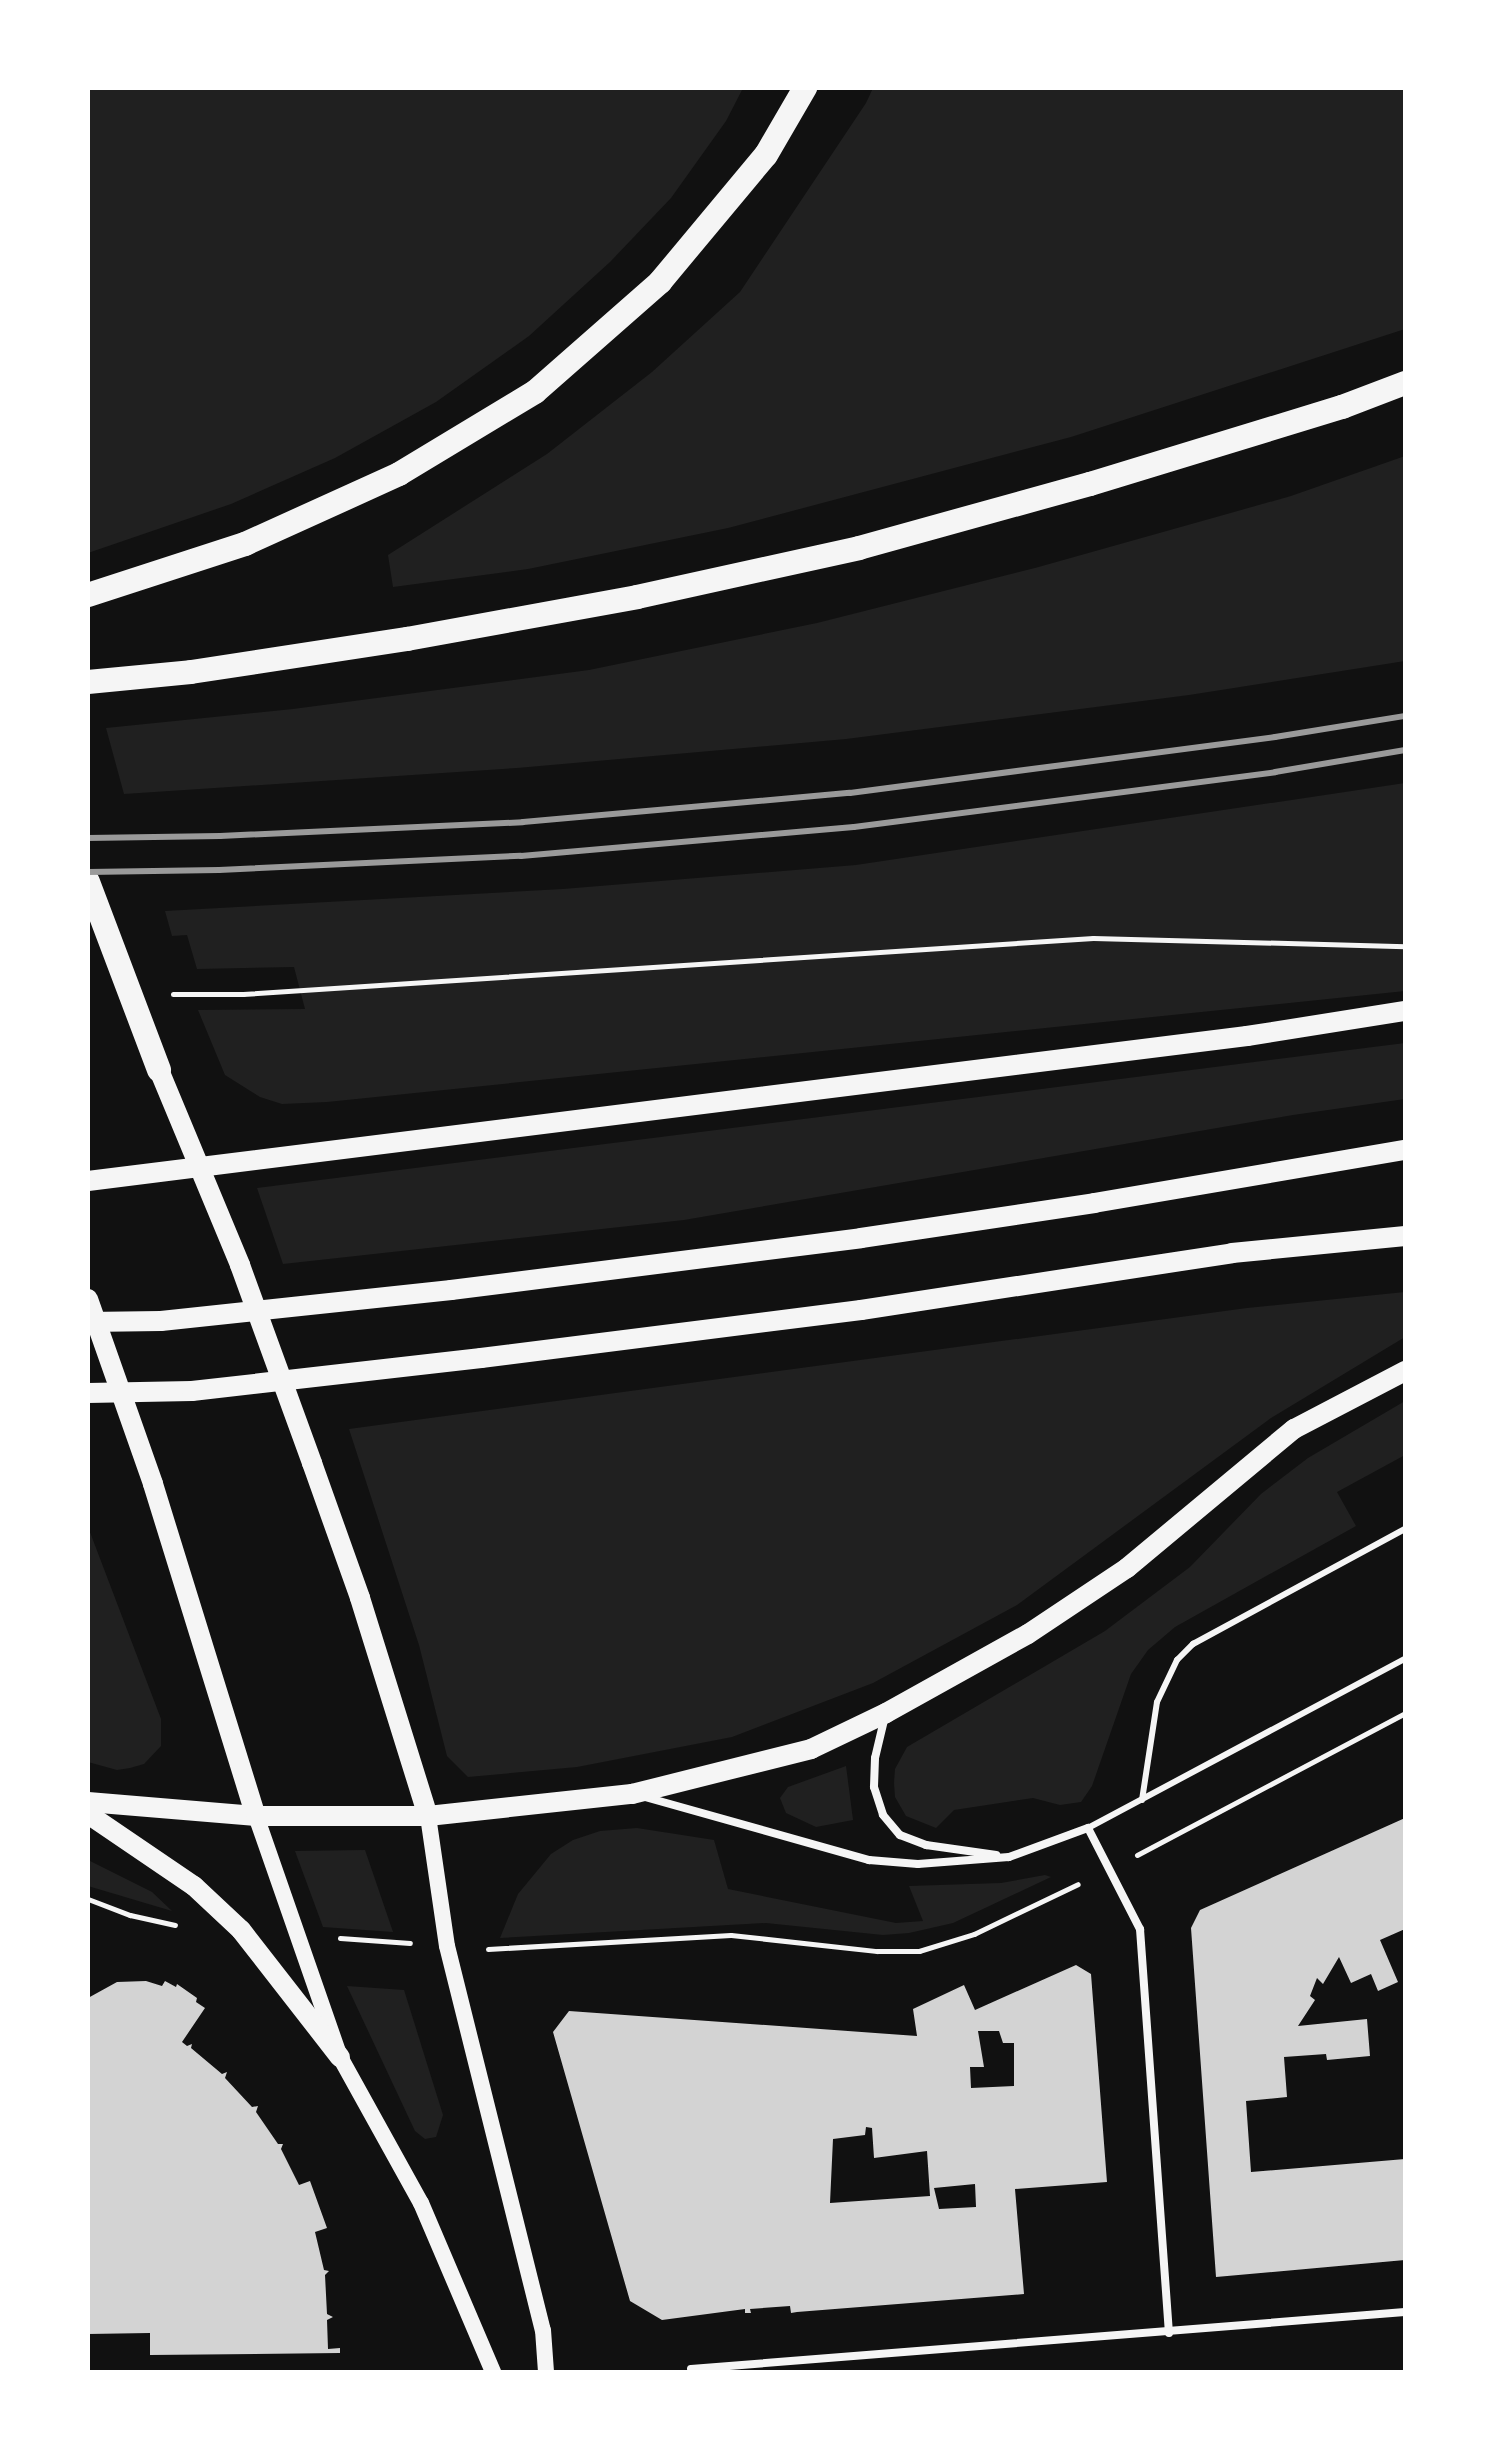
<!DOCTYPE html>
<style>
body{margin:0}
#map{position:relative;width:1493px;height:2460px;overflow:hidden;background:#111;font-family:"Libre Baskerville",serif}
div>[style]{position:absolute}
.green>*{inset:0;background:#202020}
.building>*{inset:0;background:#d3d3d3}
.path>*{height:5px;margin:-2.5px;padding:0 2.5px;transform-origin:2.5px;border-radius:2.5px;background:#f5f5f5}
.service>*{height:6px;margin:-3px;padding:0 3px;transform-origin:3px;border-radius:3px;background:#f5f5f5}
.minor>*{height:8px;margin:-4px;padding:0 4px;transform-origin:4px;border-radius:4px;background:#f5f5f5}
.secondary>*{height:16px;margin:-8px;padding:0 8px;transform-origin:8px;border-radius:8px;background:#f5f5f5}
.primary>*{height:20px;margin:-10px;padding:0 10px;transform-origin:10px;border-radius:10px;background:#f5f5f5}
.motorway>*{height:24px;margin:-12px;padding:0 12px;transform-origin:12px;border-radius:12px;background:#f5f5f5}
.rail>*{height:6px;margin:-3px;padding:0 3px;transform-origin:3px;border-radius:3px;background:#9a9a9a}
span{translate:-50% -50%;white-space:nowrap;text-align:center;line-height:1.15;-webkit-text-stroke:6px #fff;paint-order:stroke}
.frame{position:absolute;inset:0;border:90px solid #fff;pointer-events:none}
</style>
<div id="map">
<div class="green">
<div style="clip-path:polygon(88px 88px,743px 88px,726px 121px,671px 198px,610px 262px,529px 336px,436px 402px,335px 458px,231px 504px,88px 553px)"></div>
<div style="clip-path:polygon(873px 88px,1405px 88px,1405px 329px,1071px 437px,728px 528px,528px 569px,393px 587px,388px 555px,547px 454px,652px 372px,740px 292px,866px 103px)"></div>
<div style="clip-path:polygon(1405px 456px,1405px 661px,1189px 695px,846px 739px,517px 768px,124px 794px,106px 728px,293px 709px,589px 670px,817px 623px,1035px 568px,1291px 496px)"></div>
<div style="clip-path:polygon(1405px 783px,1405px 991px,327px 1102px,282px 1104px,260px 1097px,225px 1075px,198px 1010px,305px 1009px,294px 967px,197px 969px,187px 935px,172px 936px,165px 911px,563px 889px,856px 865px)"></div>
<div style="clip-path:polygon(1405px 1043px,1405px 1099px,1293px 1115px,684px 1220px,283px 1264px,257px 1188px)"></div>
<div style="clip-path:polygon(1405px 1292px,1405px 1337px,1271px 1418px,1017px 1605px,873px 1683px,732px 1737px,577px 1767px,468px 1777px,447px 1756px,419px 1645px,349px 1429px,1247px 1308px)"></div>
<div style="clip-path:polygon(1405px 1401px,1405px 1455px,1337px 1492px,1356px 1526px,1175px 1627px,1148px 1650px,1131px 1674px,1092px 1786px,1081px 1802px,1060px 1805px,1033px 1798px,954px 1810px,936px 1828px,906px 1816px,895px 1797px,894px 1783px,895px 1769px,907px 1747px,1105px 1631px,1190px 1567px,1261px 1494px,1308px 1458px)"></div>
<div style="clip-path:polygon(88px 1527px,161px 1719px,161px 1746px,144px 1764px,130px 1768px,117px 1770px,88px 1762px)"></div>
<div style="clip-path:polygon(846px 1766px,853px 1820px,816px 1827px,786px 1813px,780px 1798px,788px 1787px)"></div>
<div style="clip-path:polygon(637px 1828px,714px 1840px,728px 1889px,896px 1923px,923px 1921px,909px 1886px,1001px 1883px,1045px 1875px,1051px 1877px,953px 1923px,909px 1933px,883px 1935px,766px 1923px,500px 1938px,518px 1894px,551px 1854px,573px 1840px,600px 1831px)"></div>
<div style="clip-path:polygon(365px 1850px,393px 1932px,323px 1927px,295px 1851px)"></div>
<div style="clip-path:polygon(88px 1860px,152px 1892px,172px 1911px,88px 1886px)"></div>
<div style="clip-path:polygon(347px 1986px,404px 1990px,443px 2115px,436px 2137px,425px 2139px,415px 2131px)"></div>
</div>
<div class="building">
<div style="clip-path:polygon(1405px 1818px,1405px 1929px,1380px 1940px,1398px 1982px,1378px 1991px,1371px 1974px,1351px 1983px,1339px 1957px,1323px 1984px,1317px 1978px,1310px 1996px,1315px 2000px,1298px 2026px,1367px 2019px,1370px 2056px,1327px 2060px,1326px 2054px,1284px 2057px,1287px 2097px,1246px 2101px,1251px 2172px,1405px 2159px,1405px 2260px,1216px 2277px,1191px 1928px,1200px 1910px)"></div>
<div style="clip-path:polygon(evenodd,1076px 1965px,1091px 1974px,1107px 2182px,1015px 2189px,1024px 2294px,797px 2312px,791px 2313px,790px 2306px,750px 2309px,751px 2313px,745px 2313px,745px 2309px,662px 2320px,630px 2301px,553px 2032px,569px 2011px,917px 2036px,913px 2009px,964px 1985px,975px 2010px,1076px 1965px,978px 2031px,999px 2031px,1003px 2043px,1014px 2043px,1014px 2086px,971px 2088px,970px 2067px,984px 2067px,978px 2031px,1076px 1965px,866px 2127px,872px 2128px,874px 2158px,927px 2151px,930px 2196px,830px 2203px,833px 2139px,865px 2135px,866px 2127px,1076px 1965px,975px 2184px,976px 2207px,939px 2209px,934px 2188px,975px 2184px)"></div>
<div style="clip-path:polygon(146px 1981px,162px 1986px,165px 1981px,176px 1987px,177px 1984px,197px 1998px,196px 2002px,205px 2008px,182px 2042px,187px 2046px,192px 2044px,191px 2048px,222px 2074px,227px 2072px,225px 2078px,252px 2107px,258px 2106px,256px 2112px,278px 2144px,283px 2144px,281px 2149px,299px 2185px,310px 2181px,327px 2228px,315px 2232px,324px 2270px,329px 2271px,325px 2275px,327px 2314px,333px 2317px,327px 2320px,328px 2349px,340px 2348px,340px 2353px,150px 2355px,150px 2333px,88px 2334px,88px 1998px,117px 1982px)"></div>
</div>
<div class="path">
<div style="left:173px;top:994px;width:70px"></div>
<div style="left:243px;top:994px;width:852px;rotate:-3.77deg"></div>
<div style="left:1093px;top:938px;width:312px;rotate:1.5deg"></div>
<div style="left:1137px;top:1855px;width:303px;rotate:-27.9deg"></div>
<div style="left:88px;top:1899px;width:45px;rotate:20.9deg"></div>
<div style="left:130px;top:1915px;width:46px;rotate:12.5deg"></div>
<div style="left:340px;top:1938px;width:70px;rotate:4.1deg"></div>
<div style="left:488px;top:1949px;width:243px;rotate:-3.3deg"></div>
<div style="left:731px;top:1935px;width:147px;rotate:6.3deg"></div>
<div style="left:877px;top:1951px;width:42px"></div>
<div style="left:919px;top:1951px;width:58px;rotate:-17.2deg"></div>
<div style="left:974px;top:1934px;width:115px;rotate:-25.7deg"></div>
</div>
<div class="service">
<div style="left:1142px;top:1800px;width:99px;rotate:-81.3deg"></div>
<div style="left:1157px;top:1702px;width:47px;rotate:-64.5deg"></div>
<div style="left:1177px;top:1660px;width:23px;rotate:-45deg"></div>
<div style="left:1193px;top:1644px;width:241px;rotate:-28.5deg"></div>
<div style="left:1088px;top:1828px;width:359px;rotate:-28.1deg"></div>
</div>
<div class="minor">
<div style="left:885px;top:1716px;width:43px;rotate:103.4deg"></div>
<div style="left:875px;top:1758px;width:29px;rotate:92deg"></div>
<div style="left:874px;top:1787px;width:29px;rotate:72deg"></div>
<div style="left:883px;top:1815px;width:26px;rotate:50deg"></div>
<div style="left:900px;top:1835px;width:28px;rotate:21deg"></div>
<div style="left:926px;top:1845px;width:71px;rotate:8.1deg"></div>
<div style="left:645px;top:1797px;width:233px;rotate:15.7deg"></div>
<div style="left:869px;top:1860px;width:49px;rotate:4.7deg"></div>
<div style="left:918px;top:1864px;width:91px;rotate:-4.4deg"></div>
<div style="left:1009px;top:1857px;width:84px;rotate:-20.2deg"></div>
<div style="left:1088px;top:1828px;width:114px;rotate:62.8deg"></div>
<div style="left:1140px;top:1929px;width:405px;rotate:85.9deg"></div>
<div style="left:691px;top:2369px;width:716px;rotate:-4.56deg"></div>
</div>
<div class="secondary">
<div style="left:256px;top:1816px;width:255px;rotate:70.8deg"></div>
<div style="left:340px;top:2057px;width:167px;rotate:61deg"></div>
<div style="left:421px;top:2203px;width:184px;rotate:66.9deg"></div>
<div style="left:428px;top:1816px;width:131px;rotate:81.7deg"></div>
<div style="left:447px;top:1946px;width:396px;rotate:76deg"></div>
<div style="left:543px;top:2330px;width:42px;rotate:85.9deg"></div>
</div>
<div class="primary">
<div style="left:159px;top:1070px;width:211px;rotate:67.4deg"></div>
<div style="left:240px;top:1265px;width:211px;rotate:70deg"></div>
<div style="left:312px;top:1463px;width:143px;rotate:70.4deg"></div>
<div style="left:360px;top:1598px;width:228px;rotate:72.7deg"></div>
<div style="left:88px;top:1181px;width:1168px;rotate:-7.13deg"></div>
<div style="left:1247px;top:1036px;width:160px;rotate:-9deg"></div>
<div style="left:88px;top:1299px;width:196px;rotate:70.6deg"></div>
<div style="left:153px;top:1484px;width:348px;rotate:72.8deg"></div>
<div style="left:88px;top:1322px;width:73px;rotate:-0.8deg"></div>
<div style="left:161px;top:1321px;width:292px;rotate:-6.1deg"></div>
<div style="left:451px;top:1290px;width:413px;rotate:-7.2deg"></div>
<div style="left:861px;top:1238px;width:236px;rotate:-8.5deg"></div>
<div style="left:1094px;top:1203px;width:315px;rotate:-9.7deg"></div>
<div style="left:88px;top:1393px;width:104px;rotate:-1.1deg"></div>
<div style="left:192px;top:1391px;width:291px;rotate:-6.5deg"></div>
<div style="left:481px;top:1358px;width:383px;rotate:-7.2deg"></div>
<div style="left:861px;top:1310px;width:375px;rotate:-8.7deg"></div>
<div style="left:1232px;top:1253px;width:174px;rotate:-5.6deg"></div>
<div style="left:88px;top:1802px;width:169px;rotate:4.8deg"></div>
<div style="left:256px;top:1816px;width:172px"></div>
<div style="left:428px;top:1816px;width:205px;rotate:-6.2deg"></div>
<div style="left:632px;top:1794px;width:185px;rotate:-14.1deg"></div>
<div style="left:811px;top:1749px;width:83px;rotate:-25.6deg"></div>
<div style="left:886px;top:1713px;width:162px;rotate:-29.1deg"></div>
<div style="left:1028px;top:1634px;width:119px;rotate:-33.7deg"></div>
<div style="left:1127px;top:1568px;width:217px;rotate:-39.8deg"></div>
<div style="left:1294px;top:1429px;width:125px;rotate:-27.6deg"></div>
<div style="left:88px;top:1814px;width:128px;rotate:34.2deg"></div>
<div style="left:194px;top:1886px;width:64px;rotate:43.1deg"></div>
<div style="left:241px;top:1930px;width:161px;rotate:52.1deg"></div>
</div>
<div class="motorway">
<div style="left:88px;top:595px;width:165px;rotate:-18deg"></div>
<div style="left:245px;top:544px;width:169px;rotate:-24.4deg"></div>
<div style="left:399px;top:474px;width:159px;rotate:-31.1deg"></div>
<div style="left:535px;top:392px;width:167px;rotate:-41.3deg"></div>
<div style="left:660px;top:282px;width:165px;rotate:-50.2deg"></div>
<div style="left:766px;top:155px;width:78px;rotate:-59.8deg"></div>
<div style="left:88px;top:682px;width:103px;rotate:-5.5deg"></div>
<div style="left:191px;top:672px;width:219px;rotate:-8.7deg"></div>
<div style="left:407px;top:639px;width:234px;rotate:-10.3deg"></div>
<div style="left:637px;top:597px;width:227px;rotate:-12.4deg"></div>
<div style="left:859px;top:548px;width:240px;rotate:-15.5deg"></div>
<div style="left:1090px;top:484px;width:264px;rotate:-17deg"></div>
<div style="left:1342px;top:407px;width:67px;rotate:-20.9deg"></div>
<div style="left:88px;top:882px;width:201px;rotate:69.3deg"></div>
</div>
<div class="rail">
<div style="left:88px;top:838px;width:132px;rotate:-0.9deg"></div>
<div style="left:220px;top:836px;width:303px;rotate:-2.6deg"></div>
<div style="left:523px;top:822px;width:328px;rotate:-5.1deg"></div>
<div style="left:850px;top:793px;width:429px;rotate:-7.5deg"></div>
<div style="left:1275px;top:737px;width:132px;rotate:-9.2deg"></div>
<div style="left:88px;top:872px;width:131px;rotate:-0.9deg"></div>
<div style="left:219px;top:870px;width:302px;rotate:-2.7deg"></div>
<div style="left:521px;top:856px;width:334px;rotate:-5deg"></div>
<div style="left:854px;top:827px;width:425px;rotate:-7.4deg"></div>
<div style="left:1275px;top:772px;width:132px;rotate:-9.6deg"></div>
</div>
<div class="frame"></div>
</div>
